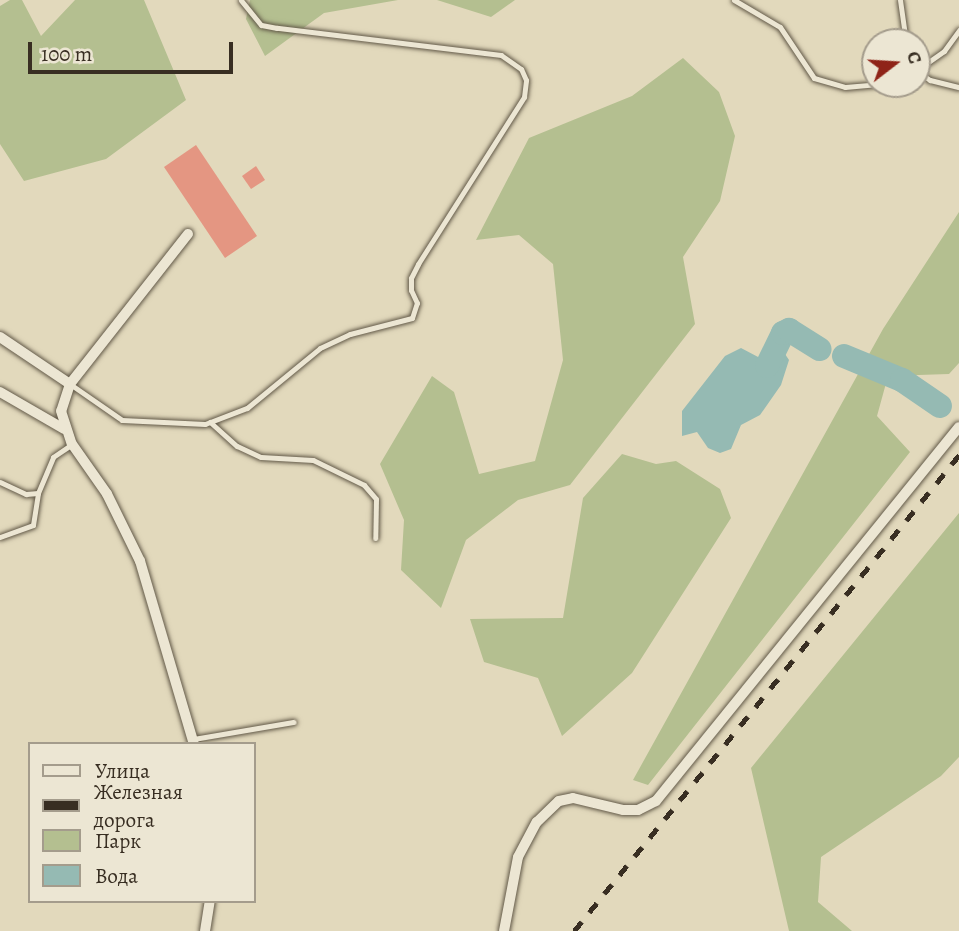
<!DOCTYPE html>
<meta charset="utf-8">
<style>
body{margin:0}
#map{position:relative;width:959px;height:931px;overflow:hidden;background:#e2d9bc;font-family:Alegreya,serif}
div>[style]{position:absolute}
.green>*{inset:0;background:#b4bf90}
.water>*{inset:0;background:#95bab3}
.river>*{height:24px;margin:-12px;padding:0 12px;transform-origin:12px;border-radius:12px;background:#95bab3}
.building>*{inset:0;background:#e49682}
.roads{filter:drop-shadow(0 0 2px #625948) drop-shadow(0 0 2px #625948)}
.lane>*{height:5px;margin:-2.5px;padding:0 2.5px;transform-origin:2.5px;border-radius:2.5px;background:#ece6d3}
.street>*{height:10px;margin:-5px;padding:0 5px;transform-origin:5px;border-radius:5px;background:#ece6d3}
.rail>*{height:4.5px;margin-top:-2.25px;transform-origin:0;background:repeating-linear-gradient(90deg,#382e22 0 12px,transparent 0 24px)}
span{translate:-50% -50%;white-space:nowrap;text-align:center;line-height:1.15;-webkit-text-stroke:6px #ece6d3;paint-order:stroke}
.legend{position:absolute;left:28px;top:742px;width:228px;height:161px;box-sizing:border-box;background:#ece6d3;border:2px solid #a49c8c;margin:0;padding:9px 12px;list-style:none;font-size:21px;color:#382e22}
.legend li{display:flex;align-items:center;gap:14px;height:35px}
.legend b{width:35px;border:2px solid #a49c8c}
.north{position:absolute;left:861px;top:28px;width:70px;height:70px;box-sizing:border-box;background:#ece6d3;border:2px solid #a49c8c;border-radius:50%;rotate:73deg;font-size:19px;font-weight:700;line-height:28px;text-align:center;color:#382e22}
.north::after{content:'';display:block;margin:auto;width:24px;height:32px;background:#8f2418;clip-path:polygon(50% 0,100% 100%,50% 72%,0 100%)}
.scale{position:absolute;left:28px;top:42px;width:205px;height:32px;box-sizing:border-box;border:4px solid #382e22;border-top:0;padding-left:9px;font-size:21px;line-height:24px;white-space:nowrap;color:#382e22;-webkit-text-stroke:5px #ece6d3;paint-order:stroke}
</style>
<div id="map">
<div class="green">
<div style="clip-path:polygon(10px 0,22px 0,41px 36px,75px 0,144px 0,186px 100px,106px 159px,24px 181px,0 144px,0 6px)"></div>
<div style="clip-path:polygon(250px 0,398px 0,324px 13px,265px 56px,246px 19px)"></div>
<div style="clip-path:polygon(437px 0,515px 0,491px 17px)"></div>
<div style="clip-path:polygon(683px 58px,719px 92px,735px 136px,720px 201px,683px 257px,695px 324px,570px 485px,518px 500px,466px 540px,441px 608px,401px 570px,404px 520px,380px 464px,432px 376px,454px 392px,479px 474px,535px 461px,563px 360px,553px 264px,519px 235px,476px 240px,529px 138px,632px 96px)"></div>
<div style="clip-path:polygon(959px 212px,959px 363px,949px 374px,888px 376px,877px 416px,910px 452px,648px 785px,633px 780px,883px 329px)"></div>
<div style="clip-path:polygon(622px 454px,656px 464px,676px 461px,720px 489px,731px 518px,632px 673px,562px 736px,538px 678px,484px 662px,470px 619px,563px 618px,583px 498px)"></div>
<div style="clip-path:polygon(959px 513px,959px 757px,941px 776px,821px 857px,818px 902px,852px 931px,789px 931px,751px 768px)"></div>
</div>
<div class="water">
<div style="clip-path:polygon(741px 348px,760px 358px,772px 351px,785px 354px,789px 360px,781px 385px,760px 415px,741px 425px,731px 449px,720px 453px,708px 448px,697px 432px,682px 436px,682px 411px,725px 356px)"></div>
</div>
<div class="river">
<div style="left:844px;top:356px;width:63px;rotate:22.5deg"></div>
<div style="left:902px;top:380px;width:46px;rotate:34.4deg"></div>
<div style="left:767px;top:366px;width:37px;rotate:-64deg"></div>
<div style="left:783px;top:333px;width:7px;rotate:-27deg"></div>
<div style="left:789px;top:330px;width:36px;rotate:32deg"></div>
</div>
<div class="building">
<div style="clip-path:polygon(196px 145px,257px 236px,225px 258px,164px 167px)"></div>
<div style="clip-path:polygon(256px 166px,265px 180px,251px 189px,242px 176px)"></div>
</div>
<div class="roads">
<div class="lane">
<div style="left:734px;top:0;width:53px;rotate:30.4deg"></div>
<div style="left:780px;top:27px;width:61px;rotate:56.3deg"></div>
<div style="left:814px;top:78px;width:32px;rotate:16deg"></div>
<div style="left:845px;top:87px;width:33px;rotate:-5deg"></div>
<div style="left:900px;top:0;width:42px;rotate:81.9deg"></div>
<div style="left:917px;top:70px;width:33px;rotate:-35deg"></div>
<div style="left:944px;top:51px;width:26px;rotate:-54deg"></div>
<div style="left:917px;top:71px;width:16px;rotate:35deg"></div>
<div style="left:930px;top:80px;width:30px;rotate:14deg"></div>
<div style="left:70px;top:384px;width:63px;rotate:34.7deg"></div>
<div style="left:122px;top:420px;width:83px;rotate:2.8deg"></div>
<div style="left:205px;top:424px;width:45px;rotate:-20.9deg"></div>
<div style="left:247px;top:408px;width:94px;rotate:-39.4deg"></div>
<div style="left:320px;top:348px;width:33px;rotate:-25deg"></div>
<div style="left:350px;top:334px;width:64px;rotate:-14.5deg"></div>
<div style="left:412px;top:318px;width:16px;rotate:-72deg"></div>
<div style="left:417px;top:303px;width:14px;rotate:-115deg"></div>
<div style="left:411px;top:290px;width:12px;rotate:-90deg"></div>
<div style="left:411px;top:278px;width:16px;rotate:-63deg"></div>
<div style="left:418px;top:264px;width:198px;rotate:-57.6deg"></div>
<div style="left:524px;top:97px;width:17px;rotate:-83deg"></div>
<div style="left:526px;top:80px;width:12px;rotate:-114deg"></div>
<div style="left:521px;top:69px;width:24px;rotate:-145deg"></div>
<div style="left:501px;top:55px;width:226px;rotate:-173.1deg"></div>
<div style="left:277px;top:28px;width:16px;rotate:-169deg"></div>
<div style="left:261px;top:25px;width:32px;rotate:-129deg"></div>
<div style="left:210px;top:422px;width:36px;rotate:42deg"></div>
<div style="left:237px;top:446px;width:26px;rotate:25deg"></div>
<div style="left:261px;top:457px;width:52px;rotate:3.3deg"></div>
<div style="left:313px;top:460px;width:57px;rotate:26.1deg"></div>
<div style="left:364px;top:485px;width:18px;rotate:49deg"></div>
<div style="left:376px;top:499px;width:39px;rotate:91deg"></div>
<div style="left:0;top:482px;width:29px;rotate:25deg"></div>
<div style="left:26px;top:494px;width:12px;rotate:-5deg"></div>
<div style="left:38px;top:493px;width:39px;rotate:-67deg"></div>
<div style="left:53px;top:457px;width:23px;rotate:-34deg"></div>
<div style="left:0;top:537px;width:35px;rotate:-20deg"></div>
<div style="left:33px;top:525px;width:32px;rotate:-81deg"></div>
<div style="left:193px;top:739px;width:102px;rotate:-9.6deg"></div>
</div>
<div class="street">
<div style="left:188px;top:234px;width:191px;rotate:128.2deg"></div>
<div style="left:70px;top:384px;width:28px;rotate:108deg"></div>
<div style="left:61px;top:411px;width:35px;rotate:72deg"></div>
<div style="left:72px;top:444px;width:61px;rotate:55deg"></div>
<div style="left:107px;top:494px;width:75px;rotate:63.8deg"></div>
<div style="left:140px;top:561px;width:191px;rotate:73.6deg"></div>
<div style="left:0;top:337px;width:84px;rotate:33.9deg"></div>
<div style="left:0;top:392px;width:74px;rotate:30deg"></div>
<div style="left:205px;top:931px;width:30px;rotate:-81deg"></div>
<div style="left:504px;top:931px;width:75px;rotate:-79.3deg"></div>
<div style="left:518px;top:857px;width:40px;rotate:-62deg"></div>
<div style="left:537px;top:822px;width:30px;rotate:-44deg"></div>
<div style="left:559px;top:801px;width:14px;rotate:-12deg"></div>
<div style="left:573px;top:798px;width:51px;rotate:13.5deg"></div>
<div style="left:623px;top:810px;width:15px"></div>
<div style="left:638px;top:810px;width:20px;rotate:-27deg"></div>
<div style="left:656px;top:801px;width:481px;rotate:-51deg"></div>
</div>
</div>
<div class="rail">
<div style="left:574px;top:931px;width:612px;rotate:-51.03deg"></div>
</div>
<ul class="legend">
<li><b style="height:9px;background:#ece6d3"></b>Улица</li>
<li><b style="height:9px;background:#382e22"></b>Железная дорога</li>
<li><b style="height:19px;background:#b4bf90"></b>Парк</li>
<li><b style="height:19px;background:#95bab3"></b>Вода</li>
</ul>
<div class="north">С</div>
<div class="scale">100 m</div>
</div>
